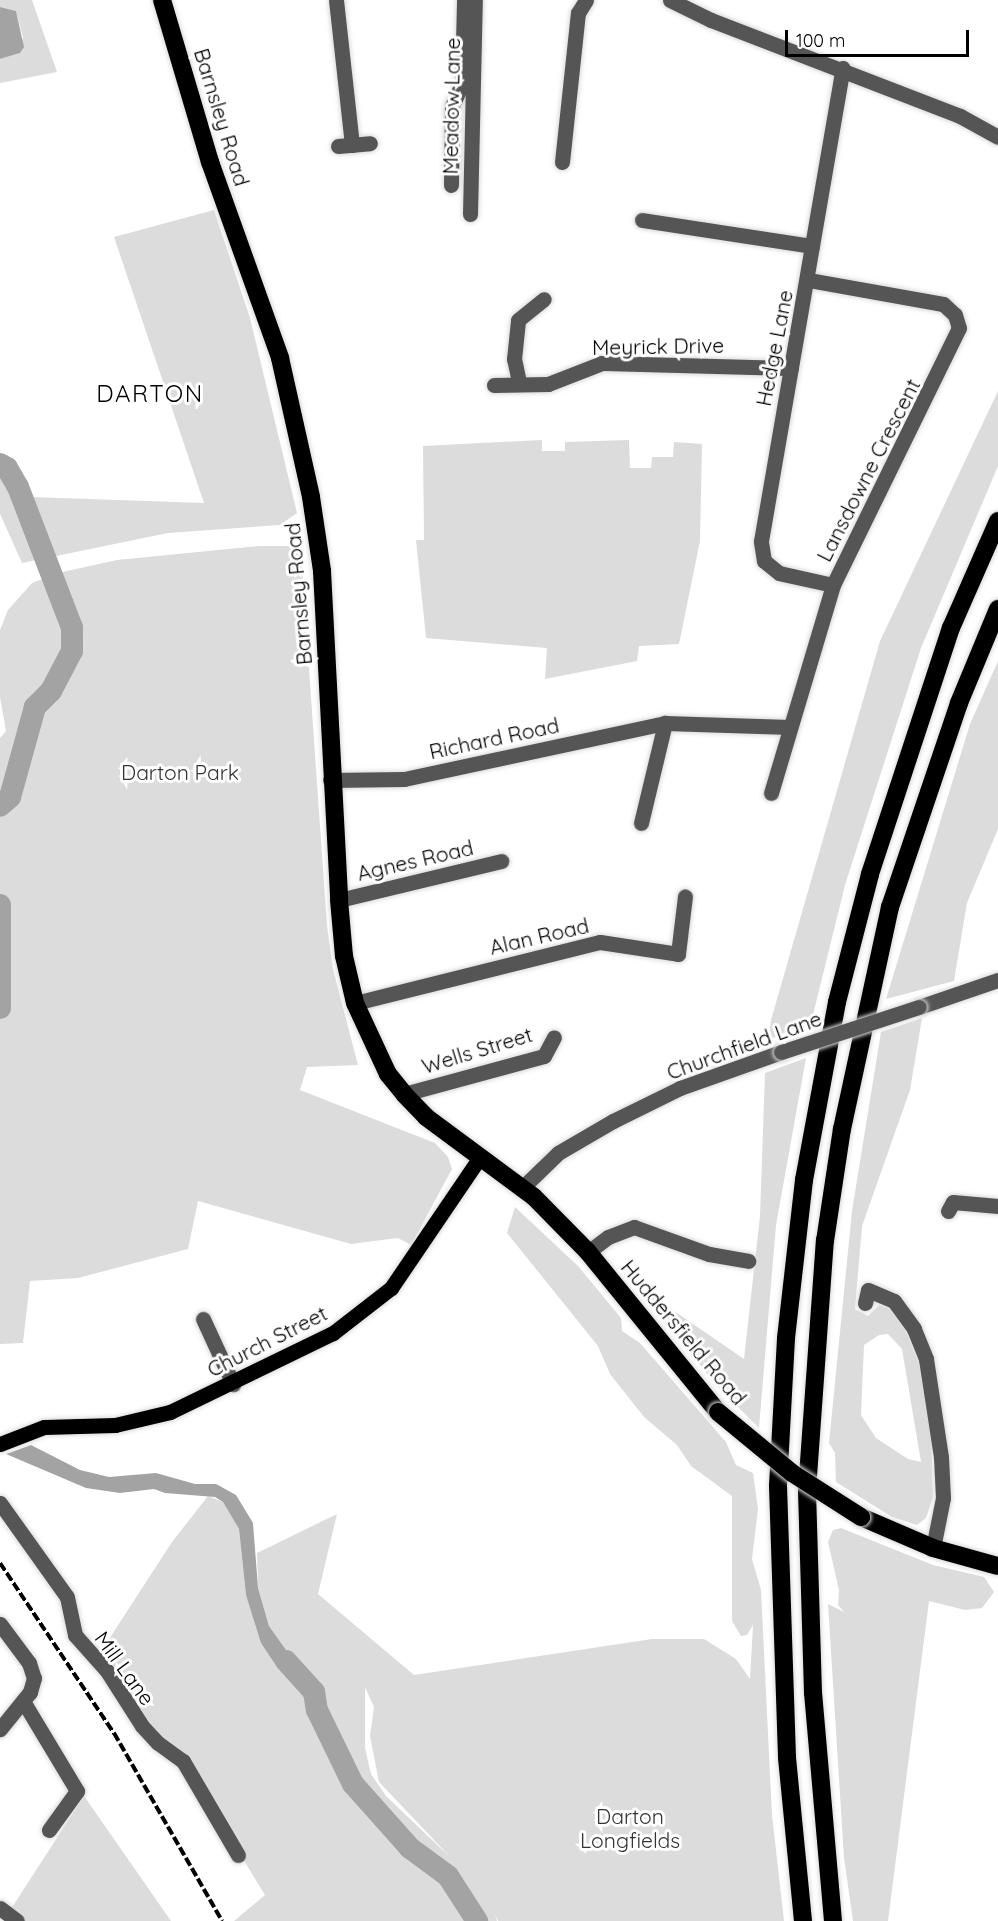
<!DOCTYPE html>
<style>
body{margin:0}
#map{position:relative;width:998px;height:1921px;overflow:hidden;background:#fff;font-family:Quicksand,sans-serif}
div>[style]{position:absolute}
.green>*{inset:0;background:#dcdcdc}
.water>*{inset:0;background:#a3a3a3}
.river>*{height:22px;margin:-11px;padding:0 11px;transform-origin:11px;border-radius:11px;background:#a3a3a3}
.roads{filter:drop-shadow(0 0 2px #dbdbdb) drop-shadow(0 0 2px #dbdbdb)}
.minor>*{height:15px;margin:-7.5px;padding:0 7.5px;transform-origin:7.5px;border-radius:7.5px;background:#555}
.major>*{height:15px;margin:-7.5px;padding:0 7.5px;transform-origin:7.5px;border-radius:7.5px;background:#000}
.highway>*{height:18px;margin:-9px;padding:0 9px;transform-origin:9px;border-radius:9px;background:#000}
.rail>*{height:4px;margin-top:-2px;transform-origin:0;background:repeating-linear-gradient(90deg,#000 0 9px,transparent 0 12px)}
.bridges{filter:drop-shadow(0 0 2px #dbdbdb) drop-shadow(0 0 2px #dbdbdb)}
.minor-bridge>*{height:15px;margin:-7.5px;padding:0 7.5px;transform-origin:7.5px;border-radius:7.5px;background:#555}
.highway-bridge>*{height:18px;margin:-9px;padding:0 9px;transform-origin:9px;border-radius:9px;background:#000}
span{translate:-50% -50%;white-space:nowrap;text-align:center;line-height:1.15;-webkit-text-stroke:6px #fff;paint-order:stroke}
.street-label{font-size:21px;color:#000}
.park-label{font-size:21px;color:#333}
.quarter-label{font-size:24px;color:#000;letter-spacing:1.5px}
.scale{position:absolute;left:785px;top:30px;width:184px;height:27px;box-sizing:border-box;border:3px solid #000;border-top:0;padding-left:8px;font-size:18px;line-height:21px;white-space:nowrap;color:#000;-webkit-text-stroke:4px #fff;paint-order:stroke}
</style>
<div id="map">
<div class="green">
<div style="clip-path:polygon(0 0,32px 0,57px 72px,0 83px,0 59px,20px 53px,23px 37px,16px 11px,0 7px)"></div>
<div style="clip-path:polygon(214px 210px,250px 318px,297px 513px,280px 525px,168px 533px,22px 563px,0 514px,0 455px,13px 462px,31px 497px,204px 503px,114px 237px)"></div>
<div style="clip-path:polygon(998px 391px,998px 466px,921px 648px,845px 885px,812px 1019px,768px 1041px,771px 1020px,880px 641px)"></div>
<div style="clip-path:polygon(542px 440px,542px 451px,565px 451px,565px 442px,629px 440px,630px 468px,651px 468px,652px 457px,673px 457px,674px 442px,702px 444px,700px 541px,679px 644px,639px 646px,637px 661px,545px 679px,547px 648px,426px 638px,416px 540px,424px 540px,423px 446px)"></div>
<div style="clip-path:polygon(259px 546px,290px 546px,301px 554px,327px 926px,333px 969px,358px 1065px,307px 1067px,300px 1090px,435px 1143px,448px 1157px,452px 1169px,411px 1245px,398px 1238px,351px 1244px,198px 1201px,188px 1249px,78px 1278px,30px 1281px,23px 1343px,0 1344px,0 738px,6px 731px,0 697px,0 630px,8px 610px,32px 583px,58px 573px,117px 560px)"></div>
<div style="clip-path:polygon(998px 661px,998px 829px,967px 903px,954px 981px,886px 999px,970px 724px)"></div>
<div style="clip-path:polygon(evenodd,922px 1018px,910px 1090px,862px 1226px,855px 1309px,868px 1316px,879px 1305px,890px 1309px,906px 1332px,919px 1363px,931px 1436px,933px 1497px,926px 1518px,917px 1525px,892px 1517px,836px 1482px,835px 1453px,829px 1443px,852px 1211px,881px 1032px,922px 1018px,888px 1334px,902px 1349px,921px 1462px,908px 1459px,876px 1438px,861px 1415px,864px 1345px,879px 1335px,888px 1334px)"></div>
<div style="clip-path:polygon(806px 1058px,776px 1225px,759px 1428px,713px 1382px,645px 1291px,744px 1359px,760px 1216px,765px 1073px)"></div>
<div style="clip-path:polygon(evenodd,515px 1207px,578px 1266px,621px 1318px,622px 1331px,640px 1343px,726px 1442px,736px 1465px,753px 1473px,758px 1509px,752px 1559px,761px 1590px,772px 1815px,784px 1921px,498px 1921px,495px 1914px,497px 1921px,234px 1921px,265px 1895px,183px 1761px,153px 1733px,128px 1689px,100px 1653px,172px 1542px,208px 1496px,223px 1502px,239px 1529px,246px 1595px,275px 1664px,303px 1689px,308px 1681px,269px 1626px,258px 1588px,257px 1553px,337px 1514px,318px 1594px,414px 1675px,652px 1639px,704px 1639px,736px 1659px,750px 1679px,753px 1625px,747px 1635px,741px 1636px,732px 1621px,732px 1496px,691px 1466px,677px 1445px,644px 1417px,610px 1374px,598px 1346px,507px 1233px,515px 1207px,365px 1687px,374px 1707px,370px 1736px,379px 1782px,451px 1858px,386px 1796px,371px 1774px,365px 1748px,365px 1687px)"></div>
<div style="clip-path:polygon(841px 1528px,933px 1565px,984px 1577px,994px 1592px,982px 1608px,965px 1610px,929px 1601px,888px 1921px,853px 1921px,844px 1858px,828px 1604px,844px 1612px,838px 1605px,839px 1590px,828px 1542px,833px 1530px)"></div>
<div style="clip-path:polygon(84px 1796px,171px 1921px,25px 1921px,11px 1909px)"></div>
</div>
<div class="water">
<div style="clip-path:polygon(0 7px,16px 11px,24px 47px,20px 53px,0 59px)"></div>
<div style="clip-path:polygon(31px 1445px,80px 1470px,109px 1477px,156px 1473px,195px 1484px,216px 1484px,236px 1495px,253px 1523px,258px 1588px,269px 1626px,308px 1681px,303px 1689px,275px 1664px,261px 1643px,246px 1595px,239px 1529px,223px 1502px,215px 1497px,165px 1493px,154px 1489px,120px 1493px,86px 1488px,6px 1454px)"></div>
</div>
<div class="river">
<div style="left:0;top:464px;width:8px;rotate:30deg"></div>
<div style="left:7px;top:468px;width:22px;rotate:60deg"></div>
<div style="left:18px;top:487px;width:151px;rotate:69deg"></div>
<div style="left:72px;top:628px;width:23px;rotate:90deg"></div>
<div style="left:72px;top:651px;width:45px;rotate:117.7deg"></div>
<div style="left:51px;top:691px;width:23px;rotate:135deg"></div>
<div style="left:35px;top:707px;width:93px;rotate:105.5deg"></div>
<div style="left:10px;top:797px;width:13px;rotate:138deg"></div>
<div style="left:0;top:905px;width:103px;rotate:90deg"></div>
<div style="left:286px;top:1661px;width:42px;rotate:47.9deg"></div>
<div style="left:314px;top:1692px;width:18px;rotate:81deg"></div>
<div style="left:317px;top:1710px;width:82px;rotate:64.1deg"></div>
<div style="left:353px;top:1784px;width:86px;rotate:48.3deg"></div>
<div style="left:410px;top:1848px;width:47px;rotate:36.4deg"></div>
<div style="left:448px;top:1876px;width:54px;rotate:57.2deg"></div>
</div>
<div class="roads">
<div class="minor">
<div style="left:336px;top:0;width:146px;rotate:83.7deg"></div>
<div style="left:670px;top:0;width:46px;rotate:26deg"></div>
<div style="left:711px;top:20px;width:267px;rotate:21.1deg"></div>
<div style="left:960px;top:116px;width:43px;rotate:28.9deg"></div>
<div style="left:338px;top:146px;width:32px;rotate:-5deg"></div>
<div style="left:562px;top:162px;width:150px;rotate:-83.9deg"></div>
<div style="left:578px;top:13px;width:15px;rotate:-58deg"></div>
<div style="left:451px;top:185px;width:79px;rotate:-89.3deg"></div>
<div style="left:452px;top:106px;width:24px;rotate:-66deg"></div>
<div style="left:462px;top:84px;width:84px;rotate:-88.6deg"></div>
<div style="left:470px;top:214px;width:214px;rotate:-88.7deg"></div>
<div style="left:642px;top:220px;width:172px;rotate:8.7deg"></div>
<div style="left:519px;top:382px;width:24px;rotate:-102deg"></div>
<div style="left:514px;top:359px;width:39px;rotate:-84deg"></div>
<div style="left:518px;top:320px;width:33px;rotate:-39deg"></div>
<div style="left:494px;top:385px;width:54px;rotate:-1.1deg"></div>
<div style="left:548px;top:384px;width:58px;rotate:-21.3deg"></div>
<div style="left:602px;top:363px;width:189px;rotate:1.5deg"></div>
<div style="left:833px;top:585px;width:55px;rotate:-167.5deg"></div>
<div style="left:779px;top:573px;width:19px;rotate:-141deg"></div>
<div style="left:764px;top:561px;width:20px;rotate:-99deg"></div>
<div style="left:761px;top:541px;width:480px;rotate:-80.2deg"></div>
<div style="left:330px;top:780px;width:74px;rotate:-0.8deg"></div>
<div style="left:404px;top:779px;width:267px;rotate:-12.1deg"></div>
<div style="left:665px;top:723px;width:125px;rotate:1.8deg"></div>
<div style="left:771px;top:793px;width:217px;rotate:-73.4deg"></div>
<div style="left:833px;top:585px;width:286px;rotate:-63.9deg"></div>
<div style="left:959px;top:328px;width:14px;rotate:-107deg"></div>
<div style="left:955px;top:315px;width:16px;rotate:-137deg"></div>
<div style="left:943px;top:304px;width:137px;rotate:-169.9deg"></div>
<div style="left:641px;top:823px;width:103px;rotate:-76.5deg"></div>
<div style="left:339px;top:900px;width:167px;rotate:-13.5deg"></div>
<div style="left:355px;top:1003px;width:252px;rotate:-14deg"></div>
<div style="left:600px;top:942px;width:79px;rotate:8.7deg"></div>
<div style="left:678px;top:954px;width:58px;rotate:-83.1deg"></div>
<div style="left:919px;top:1007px;width:83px;rotate:-18.9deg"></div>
<div style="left:404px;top:1094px;width:145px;rotate:-15.2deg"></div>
<div style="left:544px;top:1056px;width:21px;rotate:-62deg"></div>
<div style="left:524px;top:1186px;width:47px;rotate:-44.1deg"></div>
<div style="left:558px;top:1153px;width:64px;rotate:-30.2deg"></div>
<div style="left:613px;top:1121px;width:75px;rotate:-26.2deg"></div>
<div style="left:680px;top:1088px;width:107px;rotate:-19.6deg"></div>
<div style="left:948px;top:1211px;width:10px;rotate:-61deg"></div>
<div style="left:953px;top:1202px;width:45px;rotate:5.1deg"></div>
<div style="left:588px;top:1252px;width:25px;rotate:-37deg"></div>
<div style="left:608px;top:1237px;width:28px;rotate:-21deg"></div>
<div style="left:634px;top:1227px;width:80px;rotate:19.8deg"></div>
<div style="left:709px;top:1254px;width:40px;rotate:10deg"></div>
<div style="left:865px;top:1303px;width:13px;rotate:-77deg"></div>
<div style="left:868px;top:1290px;width:28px;rotate:23deg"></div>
<div style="left:894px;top:1301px;width:34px;rotate:54deg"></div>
<div style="left:914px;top:1329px;width:32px;rotate:68deg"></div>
<div style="left:926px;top:1359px;width:99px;rotate:81.3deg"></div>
<div style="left:941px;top:1457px;width:41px;rotate:87.2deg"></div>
<div style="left:943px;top:1498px;width:51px;rotate:101.3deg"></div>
<div style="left:203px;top:1319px;width:72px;rotate:65.2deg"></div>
<div style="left:0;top:1503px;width:115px;rotate:54.5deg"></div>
<div style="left:67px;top:1597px;width:39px;rotate:78deg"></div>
<div style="left:75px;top:1635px;width:48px;rotate:48.4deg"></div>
<div style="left:107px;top:1671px;width:65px;rotate:57.5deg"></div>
<div style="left:142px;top:1726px;width:23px;rotate:47deg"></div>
<div style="left:158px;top:1743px;width:31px;rotate:36deg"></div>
<div style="left:183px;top:1761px;width:109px;rotate:59.7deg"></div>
<div style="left:0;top:1624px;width:49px;rotate:53.4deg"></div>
<div style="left:29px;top:1663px;width:16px;rotate:72deg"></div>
<div style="left:34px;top:1678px;width:15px;rotate:106deg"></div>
<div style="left:30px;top:1692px;width:48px;rotate:129deg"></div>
<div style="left:23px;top:1701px;width:105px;rotate:59deg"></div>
<div style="left:77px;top:1791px;width:48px;rotate:125.7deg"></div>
<div style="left:0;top:1908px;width:21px;rotate:37deg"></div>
</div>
<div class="major">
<div style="left:0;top:1444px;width:47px;rotate:-21.1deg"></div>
<div style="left:44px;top:1427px;width:71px;rotate:-1.6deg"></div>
<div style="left:115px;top:1425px;width:57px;rotate:-13.3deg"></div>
<div style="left:170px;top:1412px;width:181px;rotate:-25.9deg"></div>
<div style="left:333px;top:1333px;width:73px;rotate:-37.8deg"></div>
<div style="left:391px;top:1288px;width:158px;rotate:-55.8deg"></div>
</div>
<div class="highway">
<div style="left:162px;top:0;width:169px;rotate:73.5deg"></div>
<div style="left:210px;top:162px;width:208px;rotate:70.3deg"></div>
<div style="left:280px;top:358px;width:142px;rotate:77.4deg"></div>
<div style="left:311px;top:497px;width:75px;rotate:81.5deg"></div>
<div style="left:322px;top:571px;width:329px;rotate:87deg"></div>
<div style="left:339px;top:900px;width:56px;rotate:84.9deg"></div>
<div style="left:344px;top:956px;width:48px;rotate:76.8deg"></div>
<div style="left:355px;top:1003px;width:78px;rotate:65.1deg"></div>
<div style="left:388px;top:1074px;width:26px;rotate:51deg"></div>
<div style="left:404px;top:1094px;width:32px;rotate:46deg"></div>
<div style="left:426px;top:1117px;width:134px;rotate:36.5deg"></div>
<div style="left:534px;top:1197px;width:77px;rotate:45.5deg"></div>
<div style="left:588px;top:1252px;width:206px;rotate:50.9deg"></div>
<div style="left:861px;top:1517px;width:78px;rotate:23.3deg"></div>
<div style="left:933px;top:1548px;width:67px;rotate:15.5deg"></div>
<div style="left:803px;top:1921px;width:165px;rotate:-95.6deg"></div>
<div style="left:787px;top:1757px;width:271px;rotate:-91.9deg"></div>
<div style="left:778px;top:1486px;width:148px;rotate:-86.9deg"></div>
<div style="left:786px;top:1338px;width:159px;rotate:-83.5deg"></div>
<div style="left:804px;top:1180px;width:181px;rotate:-79.5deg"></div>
<div style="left:837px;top:1002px;width:132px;rotate:-75.5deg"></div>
<div style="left:870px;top:874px;width:259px;rotate:-71.8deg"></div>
<div style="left:951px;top:628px;width:117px;rotate:-66.3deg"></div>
<div style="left:833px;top:1921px;width:229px;rotate:-95deg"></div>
<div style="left:813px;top:1693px;width:203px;rotate:-91.7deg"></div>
<div style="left:807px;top:1490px;width:250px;rotate:-85.9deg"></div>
<div style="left:825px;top:1241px;width:113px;rotate:-81.4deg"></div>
<div style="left:842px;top:1129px;width:227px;rotate:-77.8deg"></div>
<div style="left:890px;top:907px;width:215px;rotate:-71.3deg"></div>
<div style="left:959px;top:703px;width:102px;rotate:-67.5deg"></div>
</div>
</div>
<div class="rail">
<div style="left:0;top:1563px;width:205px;rotate:56.2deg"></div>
<div style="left:114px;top:1733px;width:217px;rotate:60.1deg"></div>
</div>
<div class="bridges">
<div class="minor-bridge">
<div style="left:781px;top:1052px;width:145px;rotate:-18.1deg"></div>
</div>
<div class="highway-bridge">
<div style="left:718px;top:1412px;width:96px;rotate:39.5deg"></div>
<div style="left:792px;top:1473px;width:82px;rotate:32.5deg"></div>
</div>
</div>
<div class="street-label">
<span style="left:451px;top:106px;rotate:-89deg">Meadow Lane</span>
<span style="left:222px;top:117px;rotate:73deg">Barnsley Road</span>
<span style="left:658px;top:346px;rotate:-1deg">Meyrick Drive</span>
<span style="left:774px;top:348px;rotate:-79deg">Hedge Lane</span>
<span style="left:868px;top:470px;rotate:-63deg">Lansdowne Crescent</span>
<span style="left:298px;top:594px;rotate:-95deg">Barnsley Road</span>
<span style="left:494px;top:738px;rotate:-12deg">Richard Road</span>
<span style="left:415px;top:860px;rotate:-13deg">Agnes Road</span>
<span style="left:539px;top:936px;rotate:-13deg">Alan Road</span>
<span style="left:744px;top:1045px;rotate:-20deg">Churchfield Lane</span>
<span style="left:477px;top:1050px;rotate:-17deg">Wells Street</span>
<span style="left:684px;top:1332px;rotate:50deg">Huddersfield Road</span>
<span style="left:267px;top:1341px;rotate:-27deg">Church Street</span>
<span style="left:125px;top:1668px;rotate:54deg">Mill Lane</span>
</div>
<div class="park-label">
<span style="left:180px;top:772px">Darton Park</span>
<span style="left:630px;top:1828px">Darton<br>Longfields</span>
</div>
<div class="quarter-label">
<span style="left:150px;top:394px">DARTON</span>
</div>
<div class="scale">100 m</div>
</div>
